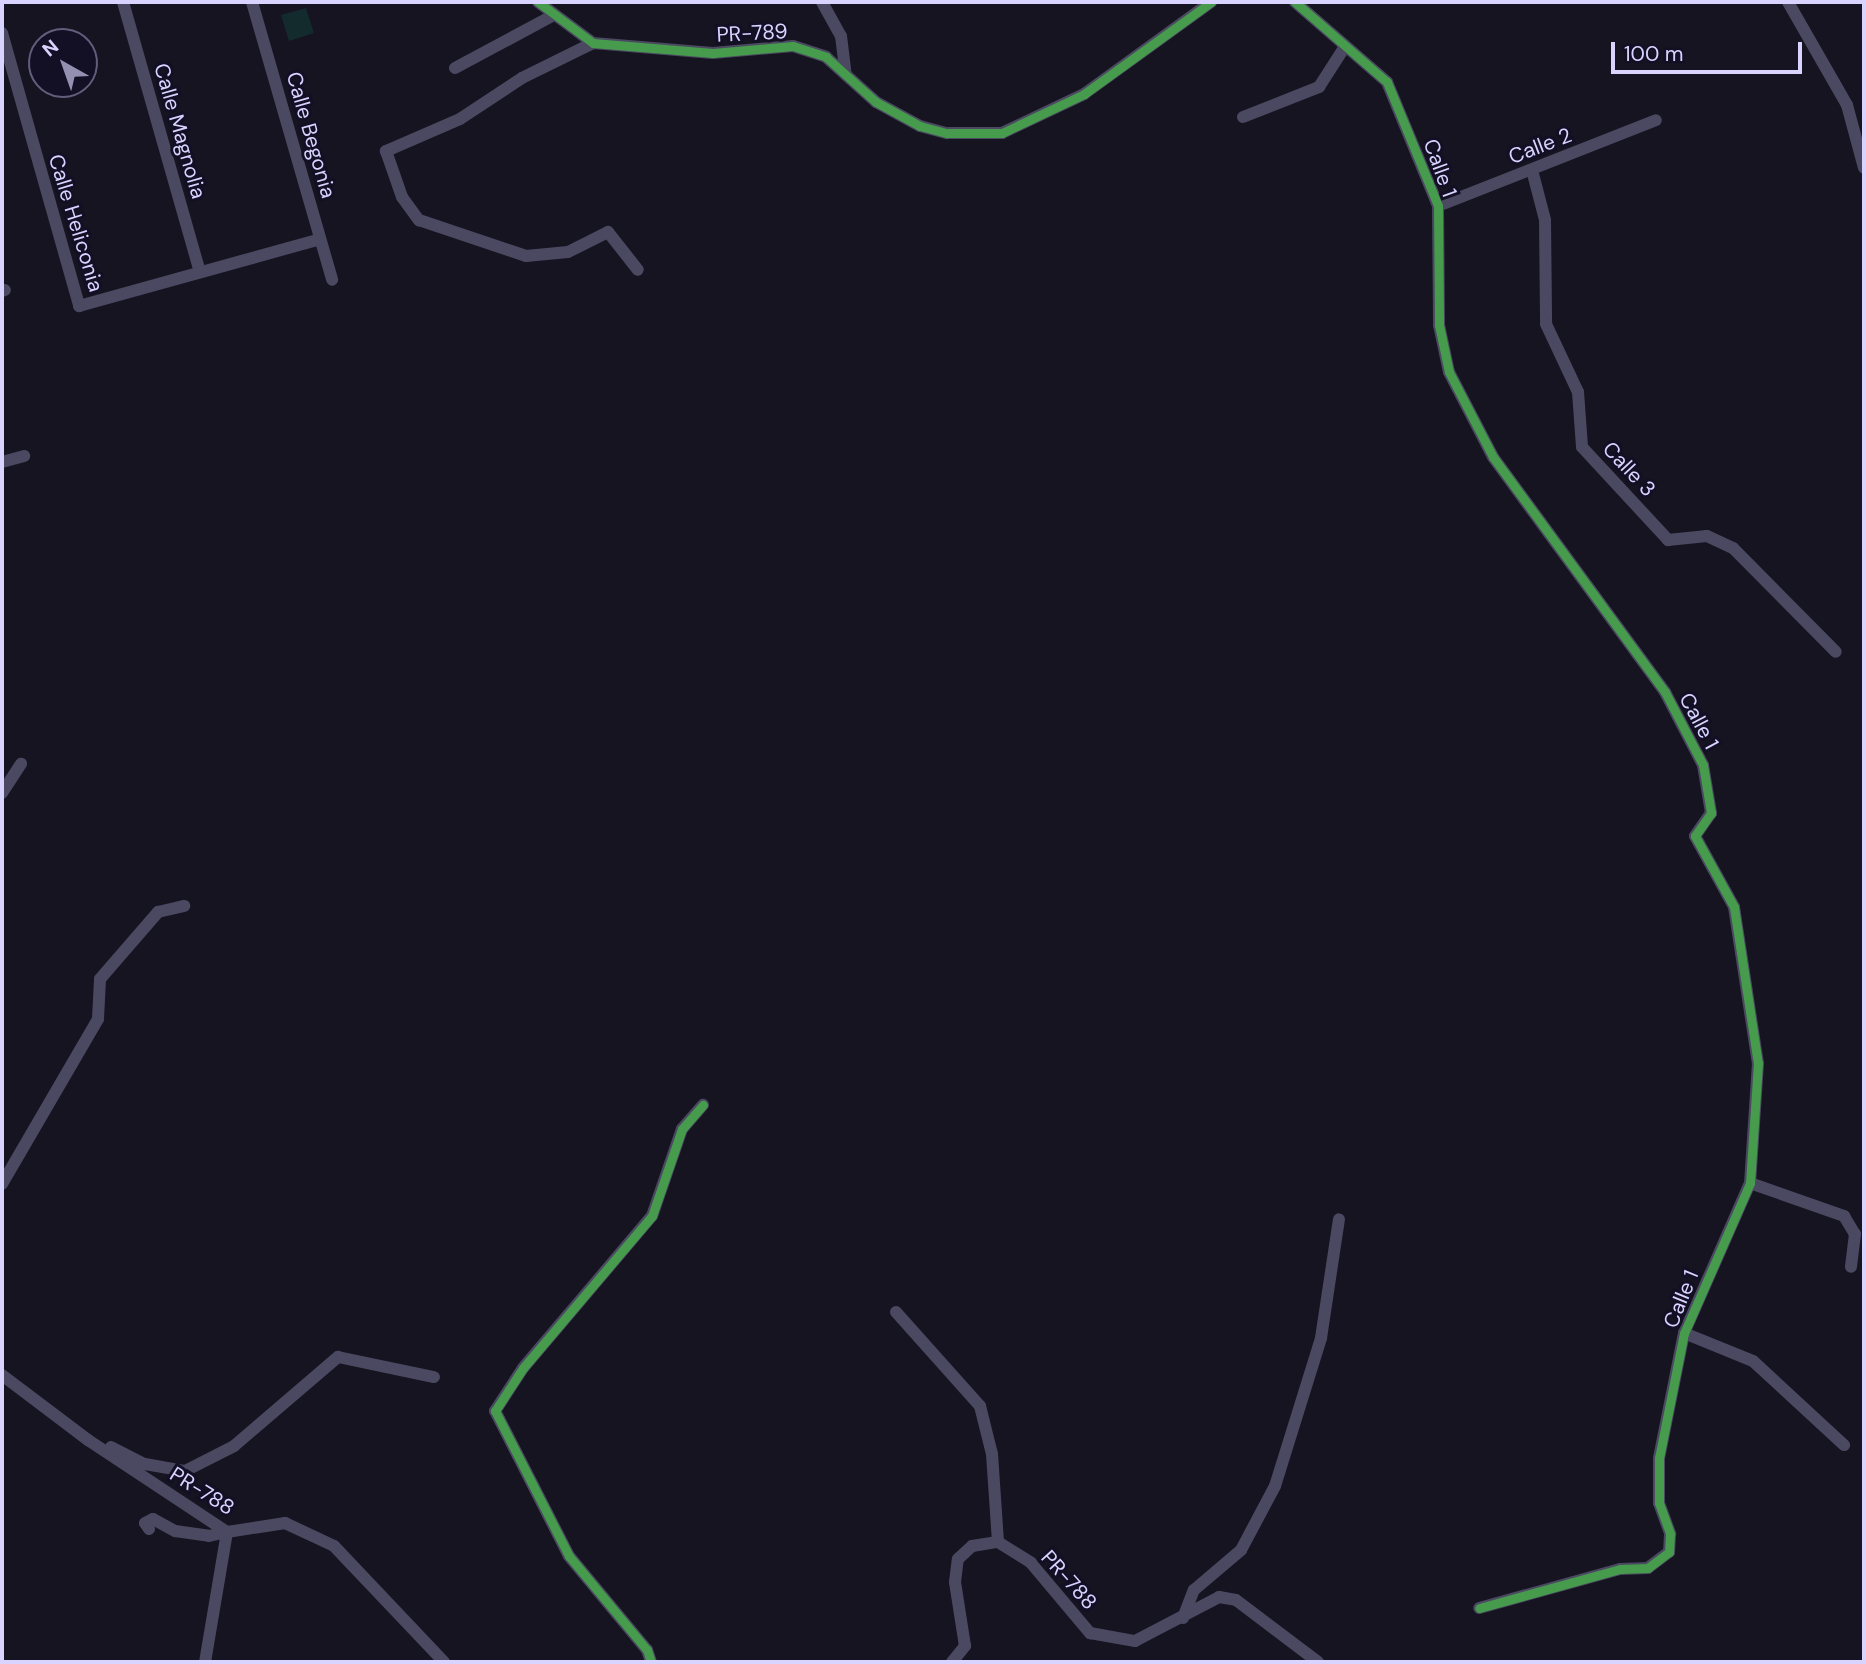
<!DOCTYPE html>
<style>
body{margin:0}
#map{position:relative;width:1866px;height:1664px;overflow:hidden;background:#161420;font-family:"DM Sans",sans-serif}
div>[style]{position:absolute}
.green>*{inset:0;background:#132b2c}
.minor>*{height:12px;margin:-6px;padding:0 6px;transform-origin:6px;border-radius:6px;background:#4a4961}
.cycleway>*{height:9px;margin:-4.5px;padding:0 4.5px;transform-origin:4.5px;border-radius:4.5px;background:#469c4c}
span{translate:-50% -50%;white-space:nowrap;text-align:center;line-height:1.15;-webkit-text-stroke:6px #130f25;paint-order:stroke}
.street-label{font-size:21px;color:#d8d3ff}
.frame{position:absolute;inset:0;border:4px solid #d8d3ff;pointer-events:none}
.north{position:absolute;left:28px;top:28px;width:70px;height:70px;box-sizing:border-box;background:#130f25;border:2px solid #625d7c;border-radius:50%;rotate:320deg;font-size:19px;font-weight:700;line-height:28px;text-align:center;color:#d8d3ff}
.north::after{content:'';display:block;margin:auto;width:24px;height:32px;background:#9490b1;clip-path:polygon(50% 0,100% 100%,50% 72%,0 100%)}
.scale{position:absolute;left:1611px;top:42px;width:191px;height:32px;box-sizing:border-box;border:4px solid #d8d3ff;border-top:0;padding-left:9px;font-size:21px;line-height:24px;white-space:nowrap;color:#d8d3ff;-webkit-text-stroke:5px #130f25;paint-order:stroke}
</style>
<div id="map">
<div class="green">
<div style="clip-path:polygon(306px 8px,314px 33px,289px 41px,281px 15px)"></div>
</div>
<div class="minor">
<div style="left:123px;top:2px;width:281px;rotate:74.1deg"></div>
<div style="left:252px;top:2px;width:289px;rotate:73.9deg"></div>
<div style="left:538px;top:2px;width:69px;rotate:36.7deg"></div>
<div style="left:593px;top:43px;width:120px;rotate:4.8deg"></div>
<div style="left:713px;top:53px;width:80px;rotate:-5deg"></div>
<div style="left:793px;top:46px;width:35px;rotate:18deg"></div>
<div style="left:826px;top:57px;width:67px;rotate:42deg"></div>
<div style="left:876px;top:102px;width:50px;rotate:28.6deg"></div>
<div style="left:920px;top:126px;width:28px;rotate:15deg"></div>
<div style="left:947px;top:133px;width:55px"></div>
<div style="left:1002px;top:133px;width:91px;rotate:-25.4deg"></div>
<div style="left:1084px;top:94px;width:157px;rotate:-35.9deg"></div>
<div style="left:822px;top:2px;width:39px;rotate:61deg"></div>
<div style="left:841px;top:36px;width:39px;rotate:83deg"></div>
<div style="left:1295px;top:2px;width:122px;rotate:41deg"></div>
<div style="left:1387px;top:82px;width:134px;rotate:67.6deg"></div>
<div style="left:1438px;top:206px;width:119px;rotate:89.5deg"></div>
<div style="left:1439px;top:325px;width:48px;rotate:78deg"></div>
<div style="left:1449px;top:372px;width:96px;rotate:62.6deg"></div>
<div style="left:1493px;top:457px;width:291px;rotate:53.8deg"></div>
<div style="left:1665px;top:692px;width:82px;rotate:62.5deg"></div>
<div style="left:1703px;top:765px;width:49px;rotate:80.5deg"></div>
<div style="left:1711px;top:813px;width:28px;rotate:125deg"></div>
<div style="left:1695px;top:836px;width:81px;rotate:61.2deg"></div>
<div style="left:1734px;top:907px;width:158px;rotate:81.3deg"></div>
<div style="left:1758px;top:1063px;width:120px;rotate:93.8deg"></div>
<div style="left:1750px;top:1183px;width:164px;rotate:113.7deg"></div>
<div style="left:1684px;top:1333px;width:127px;rotate:101.3deg"></div>
<div style="left:1659px;top:1458px;width:45px;rotate:90deg"></div>
<div style="left:1659px;top:1503px;width:33px;rotate:70deg"></div>
<div style="left:1670px;top:1534px;width:18px;rotate:93deg"></div>
<div style="left:1669px;top:1552px;width:26px;rotate:143deg"></div>
<div style="left:1648px;top:1568px;width:28px;rotate:178deg"></div>
<div style="left:1620px;top:1569px;width:146px;rotate:164.5deg"></div>
<div style="left:1788px;top:2px;width:119px;rotate:60.2deg"></div>
<div style="left:1847px;top:105px;width:65px;rotate:74.9deg"></div>
<div style="left:2px;top:33px;width:284px;rotate:74.2deg"></div>
<div style="left:79px;top:306px;width:250px;rotate:-15.5deg"></div>
<div style="left:593px;top:43px;width:79px;rotate:153.8deg"></div>
<div style="left:522px;top:78px;width:74px;rotate:146.5deg"></div>
<div style="left:460px;top:119px;width:81px;rotate:156.6deg"></div>
<div style="left:386px;top:151px;width:49px;rotate:70.8deg"></div>
<div style="left:402px;top:197px;width:29px;rotate:54deg"></div>
<div style="left:419px;top:220px;width:113px;rotate:18.6deg"></div>
<div style="left:526px;top:256px;width:42px;rotate:-5.4deg"></div>
<div style="left:568px;top:252px;width:45px;rotate:-26.6deg"></div>
<div style="left:608px;top:232px;width:48px;rotate:51.7deg"></div>
<div style="left:455px;top:68px;width:110px;rotate:-28.2deg"></div>
<div style="left:1243px;top:117px;width:82px;rotate:-21.5deg"></div>
<div style="left:1319px;top:87px;width:46px;rotate:-57.3deg"></div>
<div style="left:1532px;top:170px;width:52px;rotate:75.4deg"></div>
<div style="left:1545px;top:220px;width:104px;rotate:89.4deg"></div>
<div style="left:1546px;top:324px;width:75px;rotate:64.8deg"></div>
<div style="left:1578px;top:392px;width:55px;rotate:85.8deg"></div>
<div style="left:1582px;top:447px;width:127px;rotate:47.2deg"></div>
<div style="left:1668px;top:540px;width:39px;rotate:-6deg"></div>
<div style="left:1707px;top:536px;width:29px;rotate:25deg"></div>
<div style="left:1733px;top:548px;width:146px;rotate:45.3deg"></div>
<div style="left:1438px;top:206px;width:234px;rotate:-21.5deg"></div>
<div style="left:2px;top:291px;width:3px;rotate:-18deg"></div>
<div style="left:2px;top:462px;width:23px;rotate:-15deg"></div>
<div style="left:2px;top:793px;width:35px;rotate:-57deg"></div>
<div style="left:1750px;top:1183px;width:100px;rotate:19.3deg"></div>
<div style="left:1844px;top:1216px;width:21px;rotate:59deg"></div>
<div style="left:1855px;top:1234px;width:33px;rotate:97deg"></div>
<div style="left:2px;top:1184px;width:191px;rotate:-59.8deg"></div>
<div style="left:98px;top:1019px;width:40px;rotate:-87.1deg"></div>
<div style="left:100px;top:979px;width:89px;rotate:-49.1deg"></div>
<div style="left:158px;top:912px;width:27px;rotate:-13deg"></div>
<div style="left:896px;top:1312px;width:126px;rotate:48.2deg"></div>
<div style="left:980px;top:1406px;width:49px;rotate:76deg"></div>
<div style="left:992px;top:1454px;width:88px;rotate:86.1deg"></div>
<div style="left:1684px;top:1333px;width:74px;rotate:22.1deg"></div>
<div style="left:1753px;top:1361px;width:124px;rotate:42.7deg"></div>
<div style="left:2px;top:1375px;width:108px;rotate:37.1deg"></div>
<div style="left:88px;top:1440px;width:167px;rotate:33.5deg"></div>
<div style="left:227px;top:1532px;width:59px;rotate:-8.8deg"></div>
<div style="left:285px;top:1523px;width:54px;rotate:25.1deg"></div>
<div style="left:334px;top:1546px;width:160px;rotate:46.5deg"></div>
<div style="left:111px;top:1447px;width:38px;rotate:27deg"></div>
<div style="left:145px;top:1464px;width:41px;rotate:9.9deg"></div>
<div style="left:185px;top:1471px;width:55px;rotate:-27deg"></div>
<div style="left:234px;top:1446px;width:137px;rotate:-40.6deg"></div>
<div style="left:338px;top:1357px;width:98px;rotate:11.8deg"></div>
<div style="left:149px;top:1529px;width:7px;rotate:-124deg"></div>
<div style="left:145px;top:1523px;width:9px;rotate:-27deg"></div>
<div style="left:153px;top:1519px;width:25px;rotate:29deg"></div>
<div style="left:175px;top:1531px;width:34px;rotate:8deg"></div>
<div style="left:209px;top:1536px;width:18px;rotate:-13deg"></div>
<div style="left:227px;top:1532px;width:132px;rotate:99.6deg"></div>
<div style="left:1183px;top:1618px;width:30px;rotate:-69deg"></div>
<div style="left:1194px;top:1590px;width:62px;rotate:-40.4deg"></div>
<div style="left:1241px;top:1550px;width:72px;rotate:-62deg"></div>
<div style="left:1275px;top:1486px;width:155px;rotate:-72.7deg"></div>
<div style="left:1321px;top:1338px;width:120px;rotate:-81.4deg"></div>
<div style="left:651px;top:1662px;width:13px;rotate:-108deg"></div>
<div style="left:647px;top:1650px;width:122px;rotate:-129.7deg"></div>
<div style="left:569px;top:1556px;width:163px;rotate:-117deg"></div>
<div style="left:495px;top:1411px;width:51px;rotate:-56.9deg"></div>
<div style="left:523px;top:1368px;width:199px;rotate:-49.7deg"></div>
<div style="left:652px;top:1216px;width:92px;rotate:-71deg"></div>
<div style="left:682px;top:1129px;width:32px;rotate:-49deg"></div>
<div style="left:952px;top:1662px;width:21px;rotate:-51deg"></div>
<div style="left:965px;top:1646px;width:65px;rotate:-98.9deg"></div>
<div style="left:955px;top:1582px;width:23px;rotate:-83deg"></div>
<div style="left:958px;top:1559px;width:19px;rotate:-43deg"></div>
<div style="left:972px;top:1546px;width:26px;rotate:-9deg"></div>
<div style="left:998px;top:1542px;width:39px;rotate:32deg"></div>
<div style="left:1031px;top:1563px;width:92px;rotate:49.9deg"></div>
<div style="left:1090px;top:1633px;width:46px;rotate:10.1deg"></div>
<div style="left:1135px;top:1641px;width:95px;rotate:-27.6deg"></div>
<div style="left:1219px;top:1597px;width:17px;rotate:10deg"></div>
<div style="left:1236px;top:1600px;width:103px;rotate:37.1deg"></div>
</div>
<div class="cycleway">
<div style="left:538px;top:2px;width:69px;rotate:36.7deg"></div>
<div style="left:593px;top:43px;width:120px;rotate:4.8deg"></div>
<div style="left:713px;top:53px;width:80px;rotate:-5deg"></div>
<div style="left:793px;top:46px;width:35px;rotate:18deg"></div>
<div style="left:826px;top:57px;width:67px;rotate:42deg"></div>
<div style="left:876px;top:102px;width:50px;rotate:28.6deg"></div>
<div style="left:920px;top:126px;width:28px;rotate:15deg"></div>
<div style="left:947px;top:133px;width:55px"></div>
<div style="left:1002px;top:133px;width:91px;rotate:-25.4deg"></div>
<div style="left:1084px;top:94px;width:157px;rotate:-35.9deg"></div>
<div style="left:1295px;top:2px;width:122px;rotate:41deg"></div>
<div style="left:1387px;top:82px;width:134px;rotate:67.6deg"></div>
<div style="left:1438px;top:206px;width:119px;rotate:89.5deg"></div>
<div style="left:1439px;top:325px;width:48px;rotate:78deg"></div>
<div style="left:1449px;top:372px;width:96px;rotate:62.6deg"></div>
<div style="left:1493px;top:457px;width:291px;rotate:53.8deg"></div>
<div style="left:1665px;top:692px;width:82px;rotate:62.5deg"></div>
<div style="left:1703px;top:765px;width:49px;rotate:80.5deg"></div>
<div style="left:1711px;top:813px;width:28px;rotate:125deg"></div>
<div style="left:1695px;top:836px;width:81px;rotate:61.2deg"></div>
<div style="left:1734px;top:907px;width:158px;rotate:81.3deg"></div>
<div style="left:1758px;top:1063px;width:120px;rotate:93.8deg"></div>
<div style="left:1750px;top:1183px;width:164px;rotate:113.7deg"></div>
<div style="left:1684px;top:1333px;width:127px;rotate:101.3deg"></div>
<div style="left:1659px;top:1458px;width:45px;rotate:90deg"></div>
<div style="left:1659px;top:1503px;width:33px;rotate:70deg"></div>
<div style="left:1670px;top:1534px;width:18px;rotate:93deg"></div>
<div style="left:1669px;top:1552px;width:26px;rotate:143deg"></div>
<div style="left:1648px;top:1568px;width:28px;rotate:178deg"></div>
<div style="left:1620px;top:1569px;width:146px;rotate:164.5deg"></div>
<div style="left:651px;top:1662px;width:13px;rotate:-108deg"></div>
<div style="left:647px;top:1650px;width:122px;rotate:-129.7deg"></div>
<div style="left:569px;top:1556px;width:163px;rotate:-117deg"></div>
<div style="left:495px;top:1411px;width:51px;rotate:-56.9deg"></div>
<div style="left:523px;top:1368px;width:199px;rotate:-49.7deg"></div>
<div style="left:652px;top:1216px;width:92px;rotate:-71deg"></div>
<div style="left:682px;top:1129px;width:32px;rotate:-49deg"></div>
</div>
<div class="street-label">
<span style="left:752px;top:33px;rotate:-3deg">PR-789</span>
<span style="left:180px;top:131px;rotate:74deg">Calle Magnolia</span>
<span style="left:311px;top:135px;rotate:74deg">Calle Begonia</span>
<span style="left:1540px;top:146px;rotate:-21deg">Calle 2</span>
<span style="left:1440px;top:168px;rotate:70deg">Calle 1</span>
<span style="left:76px;top:223px;rotate:73deg">Calle Heliconia</span>
<span style="left:1629px;top:469px;rotate:47deg">Calle 3</span>
<span style="left:1699px;top:721px;rotate:62deg">Calle 1</span>
<span style="left:1681px;top:1299px;rotate:-68deg">Calle 1</span>
<span style="left:202px;top:1491px;rotate:32deg">PR-788</span>
<span style="left:1069px;top:1580px;rotate:48deg">PR-788</span>
</div>
<div class="frame"></div>
<div class="north">N</div>
<div class="scale">100 m</div>
</div>
